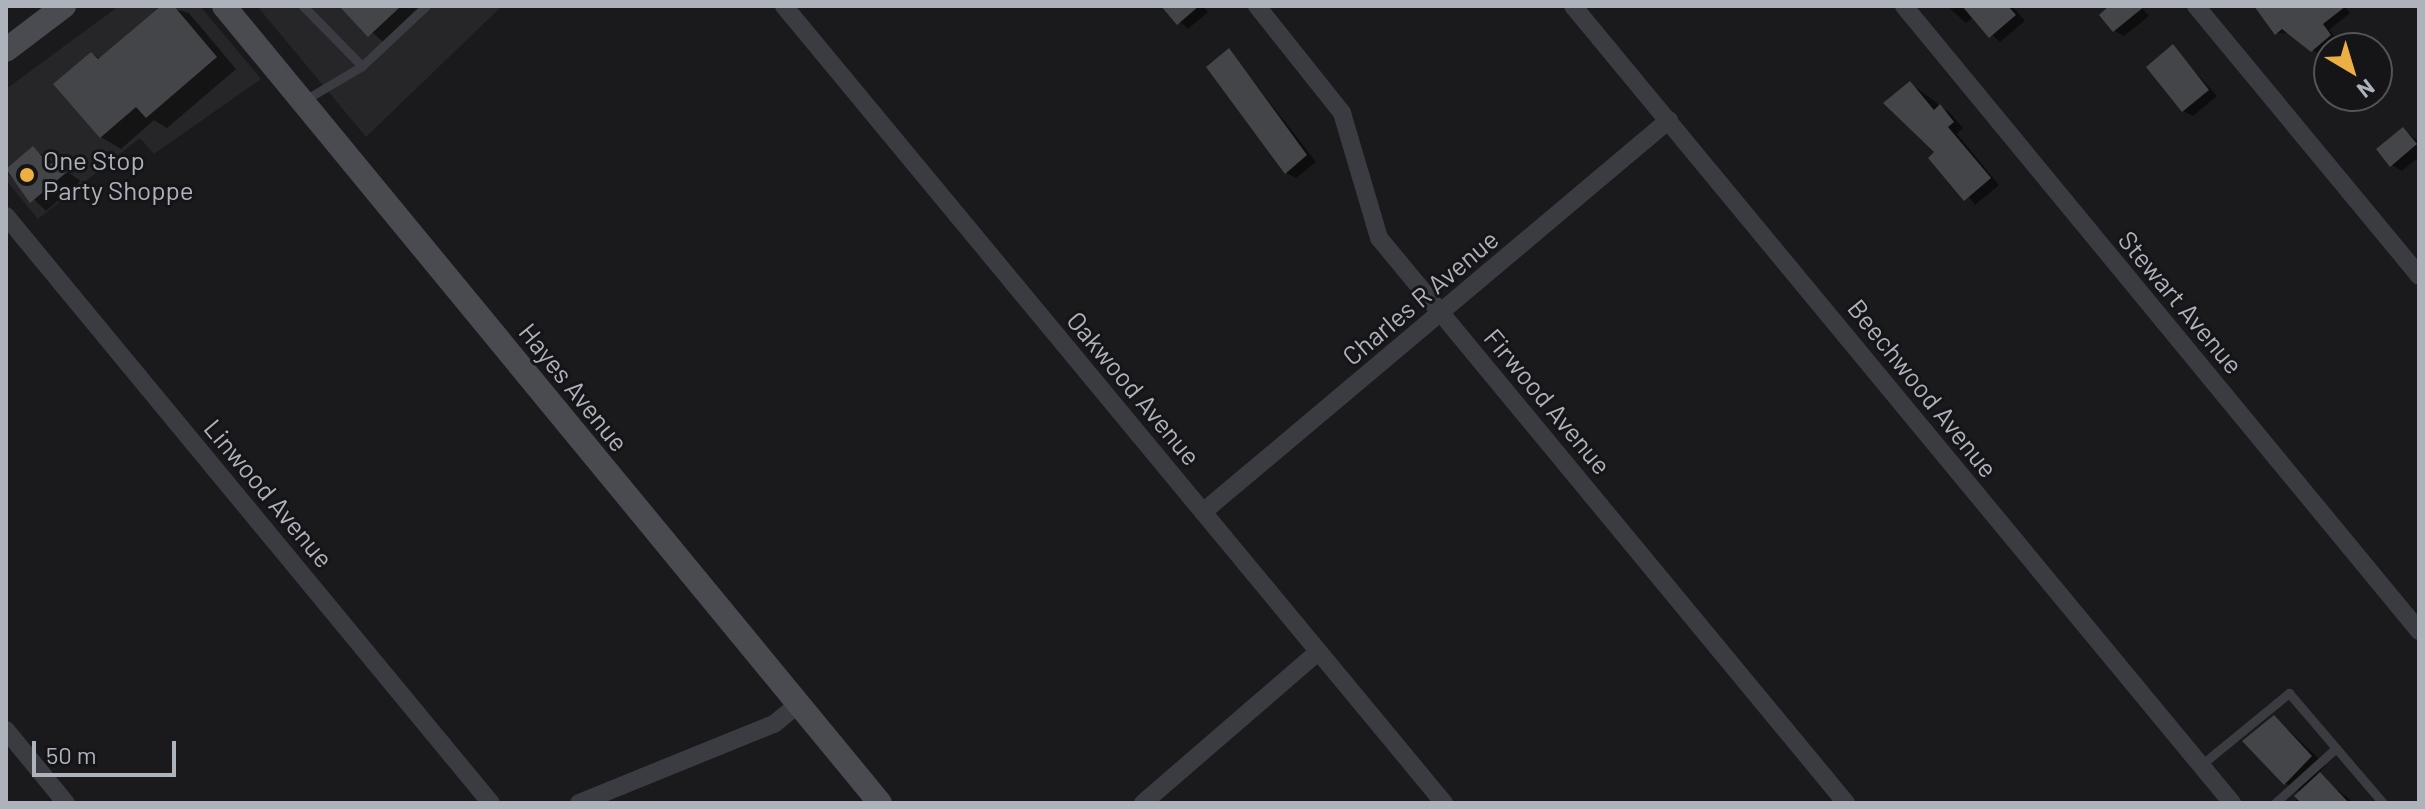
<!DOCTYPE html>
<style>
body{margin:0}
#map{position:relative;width:2425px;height:809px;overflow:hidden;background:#1a1a1c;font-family:Barlow,sans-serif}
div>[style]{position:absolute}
.built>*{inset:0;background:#262629}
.shadow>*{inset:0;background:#0007}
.building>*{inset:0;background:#444549}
.lane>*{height:9px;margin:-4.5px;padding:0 4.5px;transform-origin:4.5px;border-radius:4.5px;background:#3b3c41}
.street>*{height:18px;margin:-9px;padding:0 9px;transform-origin:9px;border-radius:9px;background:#3b3c41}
.secondary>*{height:24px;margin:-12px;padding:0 12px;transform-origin:12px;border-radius:12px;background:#494b51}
.dots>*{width:22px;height:22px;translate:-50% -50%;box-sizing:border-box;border:4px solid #151517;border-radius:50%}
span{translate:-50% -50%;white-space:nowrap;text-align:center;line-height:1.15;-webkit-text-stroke:6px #151517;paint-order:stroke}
.poi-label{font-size:26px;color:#adb2bb}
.left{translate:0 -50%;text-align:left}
.street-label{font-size:26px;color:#adb2bb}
.frame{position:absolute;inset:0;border:8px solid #adb2bb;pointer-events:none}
.north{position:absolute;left:2313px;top:32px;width:80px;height:80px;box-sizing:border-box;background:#151517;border:2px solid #525459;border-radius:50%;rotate:142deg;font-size:22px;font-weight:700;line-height:32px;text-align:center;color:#adb2bb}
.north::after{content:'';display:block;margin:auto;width:28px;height:36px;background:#ebaf43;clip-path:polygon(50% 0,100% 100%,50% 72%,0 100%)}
.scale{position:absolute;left:32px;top:741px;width:144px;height:36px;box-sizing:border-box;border:4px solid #adb2bb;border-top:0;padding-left:10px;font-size:24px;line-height:28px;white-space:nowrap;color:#adb2bb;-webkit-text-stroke:6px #151517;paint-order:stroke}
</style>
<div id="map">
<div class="built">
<div style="clip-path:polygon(119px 6px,200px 6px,261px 79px,154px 154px,140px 138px,38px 219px,6px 180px,6px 89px)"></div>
<div style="clip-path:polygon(257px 6px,502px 6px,366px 137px)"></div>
</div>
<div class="shadow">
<div style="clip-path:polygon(164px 6px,189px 13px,236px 69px,167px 128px,154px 120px,121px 149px,101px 137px,92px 54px,101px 59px)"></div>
<div style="clip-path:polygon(342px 6px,433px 6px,389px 47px)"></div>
<div style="clip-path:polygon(1163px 6px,1203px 6px,1208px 12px,1188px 29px)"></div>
<div style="clip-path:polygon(1947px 6px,2012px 6px,2025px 21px,2000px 42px,1974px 17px,1966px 23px)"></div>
<div style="clip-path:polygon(2112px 6px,2140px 6px,2149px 16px,2124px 36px,2115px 31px)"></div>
<div style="clip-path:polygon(2256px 6px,2344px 6px,2350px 13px,2329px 30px,2338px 40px,2320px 55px,2290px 33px,2277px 33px)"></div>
<div style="clip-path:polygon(2173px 47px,2217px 96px,2193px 116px,2183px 111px)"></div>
<div style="clip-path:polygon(1229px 50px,1316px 162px,1296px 178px,1286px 173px)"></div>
<div style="clip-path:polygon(1910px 83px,1950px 113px,1963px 128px,1957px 134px,1999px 185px,1975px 205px,1937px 152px)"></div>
<div style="clip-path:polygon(2403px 129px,2419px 142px,2419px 157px,2402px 171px,2392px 165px)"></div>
<div style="clip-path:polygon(33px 149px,81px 181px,46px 211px,6px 172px)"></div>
<div style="clip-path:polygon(2274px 717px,2326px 765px,2318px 774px,2354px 803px,2295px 803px,2301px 792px,2285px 783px)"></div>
</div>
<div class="building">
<div style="clip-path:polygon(161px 6px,174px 6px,217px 57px,146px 118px,136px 107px,100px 138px,53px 84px,91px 52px,98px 59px)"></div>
<div style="clip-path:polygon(339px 6px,401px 6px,368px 37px)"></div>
<div style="clip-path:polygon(1161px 6px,1199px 6px,1177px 25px)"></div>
<div style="clip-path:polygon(1962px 6px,2008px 6px,2016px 15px,1989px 38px)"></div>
<div style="clip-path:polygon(2109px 6px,2145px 6px,2113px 32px,2099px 15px)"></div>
<div style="clip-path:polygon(2254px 6px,2346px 6px,2323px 24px,2331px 35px,2311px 52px,2282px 29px,2275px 35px)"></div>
<div style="clip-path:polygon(2173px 44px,2209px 90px,2182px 112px,2146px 67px)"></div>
<div style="clip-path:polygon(1229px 48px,1307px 155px,1285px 174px,1206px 67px)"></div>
<div style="clip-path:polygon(1910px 81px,1934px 110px,1940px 104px,1954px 122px,1948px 127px,1991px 178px,1964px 201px,1928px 158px,1934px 152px,1883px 103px)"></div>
<div style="clip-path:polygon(2403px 127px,2417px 144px,2390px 167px,2376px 149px)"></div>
<div style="clip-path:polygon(33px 146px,49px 165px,57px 159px,67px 172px,30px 203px,6px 169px)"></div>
<div style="clip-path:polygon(2274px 715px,2312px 756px,2284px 785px,2242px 741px)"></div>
<div style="clip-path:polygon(2320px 772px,2349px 803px,2301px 803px,2294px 796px)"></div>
</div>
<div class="lane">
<div style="left:303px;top:6px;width:84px;rotate:45.5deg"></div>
<div style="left:362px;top:66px;width:88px;rotate:-43.2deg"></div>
<div style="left:303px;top:101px;width:69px;rotate:-30.7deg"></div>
<div style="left:2201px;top:765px;width:114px;rotate:-39.3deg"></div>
<div style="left:2289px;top:693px;width:145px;rotate:49.5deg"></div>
<div style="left:2275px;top:803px;width:82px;rotate:-42deg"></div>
</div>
<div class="street">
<div style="left:784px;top:6px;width:1035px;rotate:50.37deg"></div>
<div style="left:1257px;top:6px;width:137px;rotate:51.5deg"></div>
<div style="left:1342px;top:113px;width:130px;rotate:73.5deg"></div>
<div style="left:1379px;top:238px;width:733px;rotate:50.42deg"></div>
<div style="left:1573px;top:6px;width:1034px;rotate:50.41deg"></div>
<div style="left:1904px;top:6px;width:810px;rotate:50.51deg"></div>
<div style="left:2196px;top:6px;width:350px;rotate:50.4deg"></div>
<div style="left:6px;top:216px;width:761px;rotate:50.44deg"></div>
<div style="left:1203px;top:512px;width:609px;rotate:-40.07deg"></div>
<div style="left:6px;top:730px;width:94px;rotate:50.6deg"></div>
<div style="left:579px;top:803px;width:210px;rotate:-22.1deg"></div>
<div style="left:774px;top:724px;width:32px;rotate:-39deg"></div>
<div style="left:1143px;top:803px;width:231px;rotate:-40.8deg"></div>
</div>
<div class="secondary">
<div style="left:224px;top:6px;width:1032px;rotate:50.54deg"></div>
<div style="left:6px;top:50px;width:73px;rotate:-37.2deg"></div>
</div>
<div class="dots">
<div style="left:27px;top:175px;background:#ebaf43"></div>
</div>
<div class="poi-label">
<span class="left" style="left:43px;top:175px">One Stop<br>Party Shoppe</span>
</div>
<div class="street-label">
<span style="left:1420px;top:297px;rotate:-40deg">Charles R Avenue</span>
<span style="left:2181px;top:302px;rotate:50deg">Stewart Avenue</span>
<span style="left:574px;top:387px;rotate:51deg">Hayes Avenue</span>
<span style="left:1134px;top:388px;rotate:50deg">Oakwood Avenue</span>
<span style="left:1923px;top:388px;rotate:51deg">Beechwood Avenue</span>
<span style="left:1548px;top:401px;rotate:50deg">Firwood Avenue</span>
<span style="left:269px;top:493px;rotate:50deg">Linwood Avenue</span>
</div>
<div class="frame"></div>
<div class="north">N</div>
<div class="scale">50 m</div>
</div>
